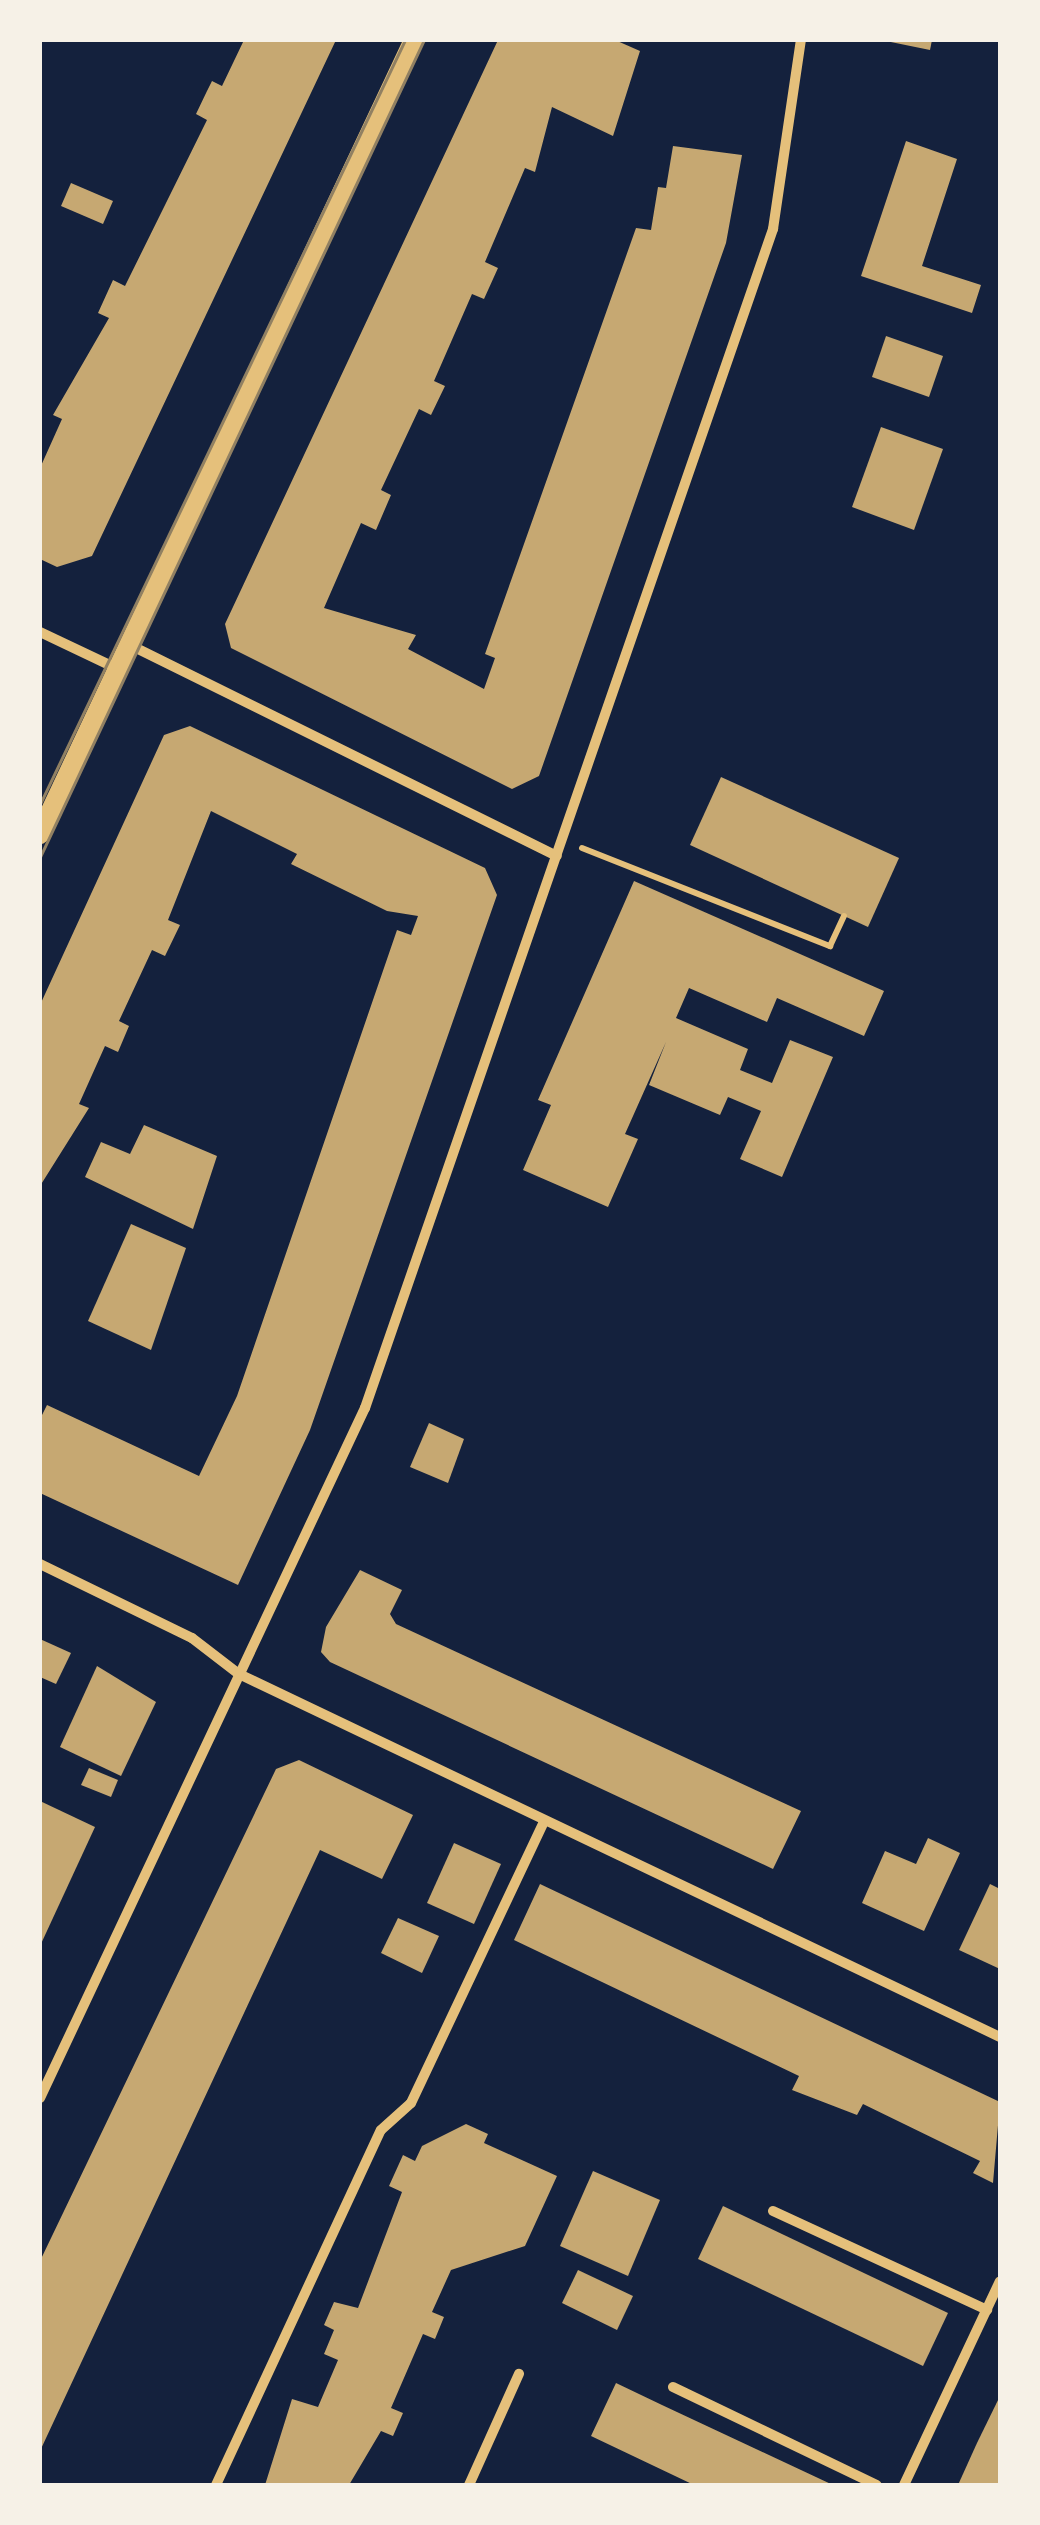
<!DOCTYPE html>
<style>
body{margin:0}
#map{position:relative;width:1040px;height:2525px;overflow:hidden;background:#14213d;font-family:"Alegreya Sans",sans-serif}
div>[style]{position:absolute}
.building>*{inset:0;background:#c6a872}
.path>*{height:6px;margin:-3px;padding:0 3px;transform-origin:3px;border-radius:3px;background:#e5c07b}
.minor>*{height:10px;margin:-5px;padding:0 5px;transform-origin:5px;border-radius:5px;background:#e5c07b}
.secondary>*{height:20px;margin:-10px;padding:0 10px;transform-origin:10px;border-radius:10px;background:#e5c07b}
.tram>*{height:2.5px;margin:-1.25px;padding:0 1.25px;transform-origin:1.25px;border-radius:1.25px;background:#918062}
span{translate:-50% -50%;white-space:nowrap;text-align:center;line-height:1.15;-webkit-text-stroke:8px #f6f1e7;paint-order:stroke}
.frame{position:absolute;inset:0;border:42px solid #f6f1e7;pointer-events:none}
</style>
<div id="map">
<div class="building">
<div style="clip-path:polygon(244px 40px,336px 40px,92px 556px,57px 567px,40px 559px,40px 468px,62px 419px,53px 415px,109px 318px,98px 313px,113px 280px,125px 286px,207px 120px,196px 114px,207px 91px,212px 81px,222px 86px)"></div>
<div style="clip-path:polygon(498px 40px,615px 40px,640px 51px,613px 136px,552px 107px,535px 172px,525px 168px,485px 262px,498px 268px,484px 299px,472px 294px,434px 381px,445px 386px,431px 415px,419px 409px,381px 490px,391px 495px,376px 530px,361px 523px,324px 608px,416px 635px,408px 649px,484px 689px,495px 658px,485px 654px,636px 228px,651px 230px,658px 187px,666px 188px,673px 146px,742px 155px,726px 243px,539px 776px,512px 789px,231px 648px,225px 624px)"></div>
<div style="clip-path:polygon(881px 40px,932px 40px,930px 50px)"></div>
<div style="clip-path:polygon(906px 141px,957px 159px,922px 266px,981px 285px,972px 313px,861px 276px)"></div>
<div style="clip-path:polygon(71px 183px,113px 201px,103px 224px,61px 206px)"></div>
<div style="clip-path:polygon(886px 336px,943px 356px,929px 397px,872px 377px)"></div>
<div style="clip-path:polygon(881px 427px,943px 449px,914px 530px,852px 507px)"></div>
<div style="clip-path:polygon(190px 726px,485px 868px,497px 895px,310px 1430px,238px 1585px,40px 1493px,40px 1419px,47px 1405px,199px 1476px,237px 1396px,397px 930px,411px 935px,418px 916px,387px 911px,291px 864px,297px 854px,211px 811px,168px 920px,180px 925px,165px 956px,152px 950px,119px 1021px,129px 1026px,118px 1052px,105px 1046px,79px 1104px,89px 1108px,40px 1186px,40px 1005px,164px 735px)"></div>
<div style="clip-path:polygon(721px 777px,899px 858px,868px 927px,690px 845px)"></div>
<div style="clip-path:polygon(634px 881px,884px 991px,864px 1036px,777px 998px,767px 1022px,689px 988px,676px 1018px,748px 1049px,740px 1070px,772px 1083px,790px 1040px,833px 1057px,782px 1177px,740px 1159px,761px 1111px,728px 1097px,720px 1115px,649px 1085px,666px 1042px,625px 1134px,638px 1139px,608px 1207px,523px 1170px,551px 1105px,538px 1100px)"></div>
<div style="clip-path:polygon(144px 1125px,217px 1156px,193px 1229px,85px 1177px,101px 1142px,130px 1154px)"></div>
<div style="clip-path:polygon(131px 1224px,186px 1248px,151px 1350px,88px 1321px)"></div>
<div style="clip-path:polygon(429px 1423px,464px 1439px,448px 1483px,410px 1467px)"></div>
<div style="clip-path:polygon(360px 1570px,402px 1590px,390px 1614px,396px 1624px,801px 1811px,773px 1869px,330px 1662px,321px 1652px,326px 1627px)"></div>
<div style="clip-path:polygon(40px 1639px,71px 1653px,56px 1684px,40px 1677px)"></div>
<div style="clip-path:polygon(97px 1666px,156px 1702px,121px 1776px,60px 1747px)"></div>
<div style="clip-path:polygon(299px 1760px,413px 1815px,382px 1879px,320px 1850px,40px 2451px,40px 2261px,276px 1769px)"></div>
<div style="clip-path:polygon(89px 1768px,118px 1780px,111px 1797px,81px 1785px)"></div>
<div style="clip-path:polygon(40px 1801px,95px 1827px,40px 1946px)"></div>
<div style="clip-path:polygon(928px 1838px,960px 1853px,924px 1931px,862px 1903px,885px 1851px,916px 1864px)"></div>
<div style="clip-path:polygon(454px 1843px,501px 1864px,474px 1924px,427px 1903px)"></div>
<div style="clip-path:polygon(540px 1884px,1000px 2102px,993px 2183px,973px 2173px,980px 2161px,863px 2104px,857px 2115px,792px 2090px,799px 2076px,514px 1940px)"></div>
<div style="clip-path:polygon(990px 1884px,1000px 1889px,1000px 1969px,959px 1950px)"></div>
<div style="clip-path:polygon(398px 1918px,439px 1936px,422px 1973px,381px 1953px)"></div>
<div style="clip-path:polygon(466px 2124px,488px 2134px,484px 2143px,557px 2176px,525px 2246px,451px 2270px,432px 2312px,444px 2317px,435px 2339px,423px 2334px,391px 2408px,403px 2413px,393px 2436px,381px 2431px,349px 2485px,265px 2485px,292px 2399px,318px 2407px,338px 2360px,324px 2354px,334px 2330px,324px 2325px,334px 2302px,358px 2308px,402px 2192px,389px 2186px,403px 2155px,415px 2161px,422px 2146px)"></div>
<div style="clip-path:polygon(593px 2171px,660px 2200px,628px 2276px,560px 2246px)"></div>
<div style="clip-path:polygon(723px 2206px,948px 2313px,923px 2366px,698px 2259px)"></div>
<div style="clip-path:polygon(578px 2270px,633px 2296px,617px 2330px,562px 2303px)"></div>
<div style="clip-path:polygon(616px 2383px,662px 2405px,833px 2485px,694px 2485px,591px 2436px)"></div>
<div style="clip-path:polygon(1000px 2396px,1000px 2485px,958px 2485px,977px 2443px)"></div>
</div>
<div class="path">
<div style="left:582px;top:848px;width:267px;rotate:21.6deg"></div>
<div style="left:830px;top:946px;width:33px;rotate:-65deg"></div>
</div>
<div class="minor">
<div style="left:40px;top:632px;width:86px;rotate:25.4deg"></div>
<div style="left:130px;top:645px;width:476px;rotate:26.3deg"></div>
<div style="left:40px;top:1564px;width:169px;rotate:26deg"></div>
<div style="left:192px;top:1638px;width:59px;rotate:37.5deg"></div>
<div style="left:239px;top:1674px;width:843px;rotate:25.5deg"></div>
<div style="left:40px;top:2098px;width:763px;rotate:-64.78deg"></div>
<div style="left:365px;top:1408px;width:1248px;rotate:-70.91deg"></div>
<div style="left:773px;top:229px;width:191px;rotate:-81.6deg"></div>
<div style="left:773px;top:2211px;width:236px;rotate:24.8deg"></div>
<div style="left:673px;top:2387px;width:226px;rotate:25.7deg"></div>
<div style="left:216px;top:2485px;width:391px;rotate:-65.1deg"></div>
<div style="left:381px;top:2130px;width:40px;rotate:-42deg"></div>
<div style="left:411px;top:2103px;width:309px;rotate:-64.7deg"></div>
<div style="left:469px;top:2485px;width:122px;rotate:-65.8deg"></div>
<div style="left:904px;top:2485px;width:225px;rotate:-64.8deg"></div>
</div>
<div class="secondary">
<div style="left:40px;top:834px;width:878px;rotate:-64.78deg"></div>
</div>
<div class="tram">
<div style="left:40px;top:804px;width:847px;rotate:-64.46deg"></div>
<div style="left:40px;top:857px;width:903px;rotate:-64.83deg"></div>
</div>
<div class="frame"></div>
</div>
